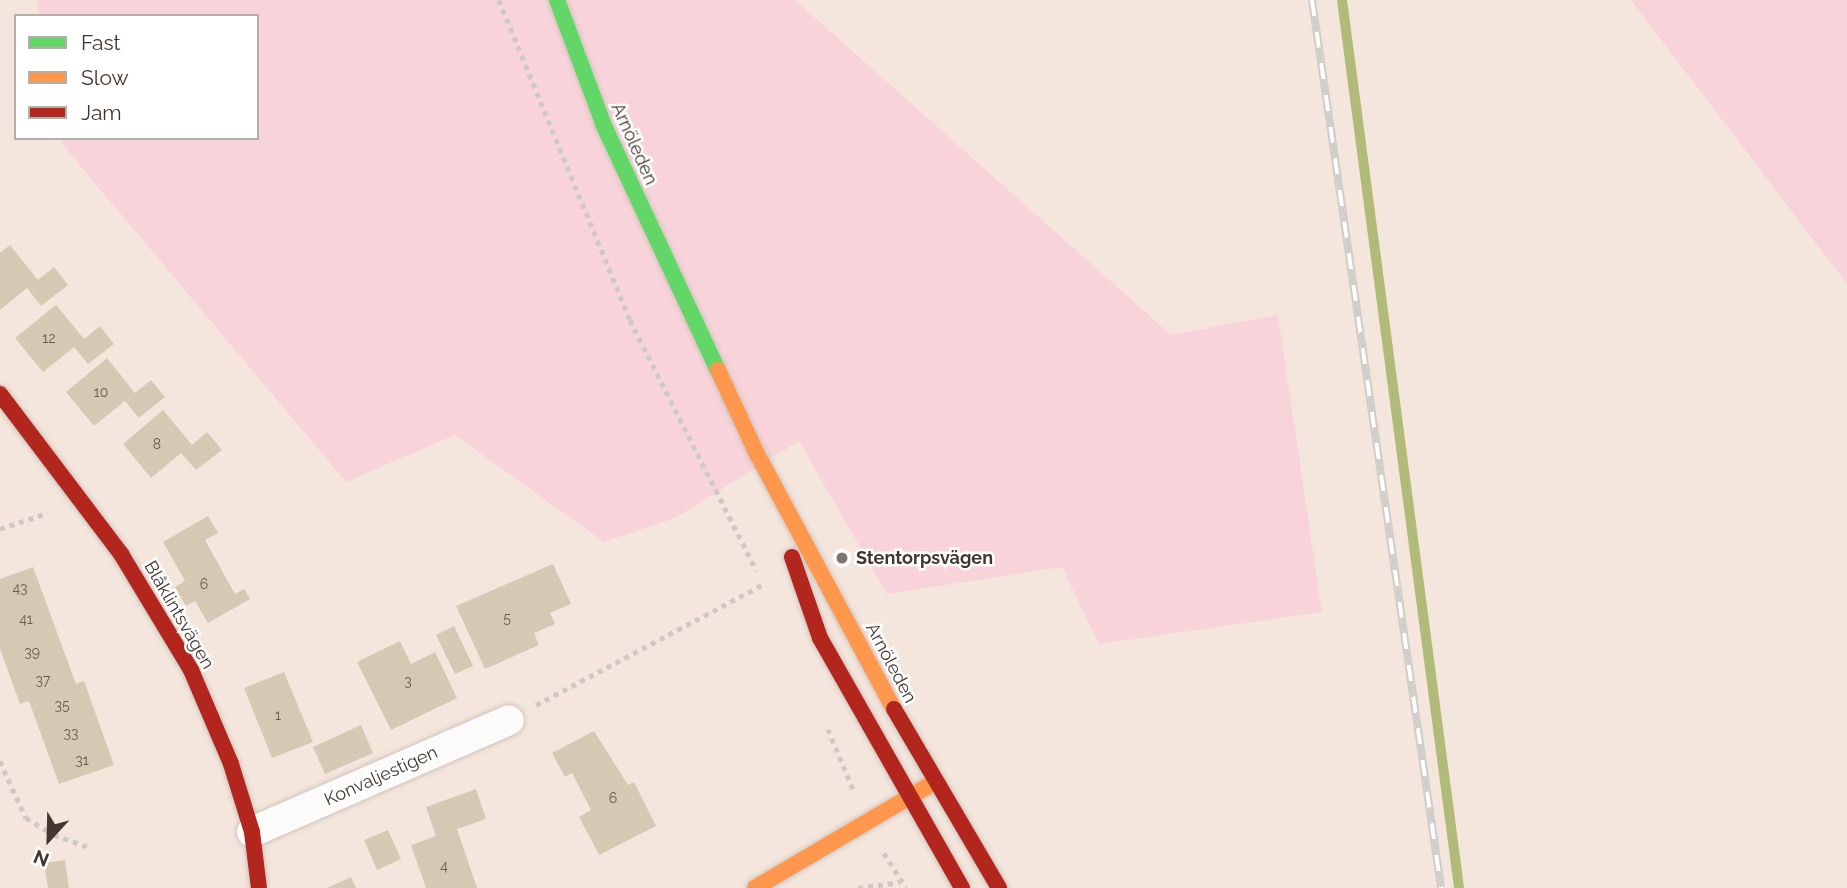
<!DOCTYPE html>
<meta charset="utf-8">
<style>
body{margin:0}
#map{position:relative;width:1847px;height:888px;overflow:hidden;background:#f4e6dd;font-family:Raleway,sans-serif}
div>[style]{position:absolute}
.green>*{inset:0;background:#f8d3da}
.stream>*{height:10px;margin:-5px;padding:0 5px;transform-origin:5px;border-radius:5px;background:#b0bb79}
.building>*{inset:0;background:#d6c9b3}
.path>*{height:4.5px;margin-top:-2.25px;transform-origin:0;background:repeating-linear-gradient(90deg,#cfc9c6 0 5px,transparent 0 10px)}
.roads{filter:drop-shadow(0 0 2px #cfc4bc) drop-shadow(0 0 2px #cfc4bc)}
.street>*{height:30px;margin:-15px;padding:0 15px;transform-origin:15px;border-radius:15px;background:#fdfbfa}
.fast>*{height:16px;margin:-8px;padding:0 8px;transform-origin:8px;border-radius:8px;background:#63d668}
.slow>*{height:16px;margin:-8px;padding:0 8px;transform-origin:8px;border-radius:8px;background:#ff974d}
.jam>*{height:16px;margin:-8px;padding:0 8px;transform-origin:8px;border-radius:8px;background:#b3261e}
.rail>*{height:8px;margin-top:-4px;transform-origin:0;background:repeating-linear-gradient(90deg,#fff 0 16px,#d1cdcb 0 32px);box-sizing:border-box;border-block:2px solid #d1cdcb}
.dots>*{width:19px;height:19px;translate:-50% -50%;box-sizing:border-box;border:4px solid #fff;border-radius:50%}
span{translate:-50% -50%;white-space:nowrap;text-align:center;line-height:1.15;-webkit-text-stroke:5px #fff;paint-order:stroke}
.number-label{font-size:14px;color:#675b4f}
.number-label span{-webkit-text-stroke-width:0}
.street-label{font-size:18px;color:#42362e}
.poi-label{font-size:18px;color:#42362e;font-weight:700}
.left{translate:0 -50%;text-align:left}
.legend{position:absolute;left:14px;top:14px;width:245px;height:126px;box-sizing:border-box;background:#fff;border:2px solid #b3afab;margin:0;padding:9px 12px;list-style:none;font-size:21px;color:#42362e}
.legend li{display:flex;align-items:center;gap:14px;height:35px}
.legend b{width:35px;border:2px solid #b3afab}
.north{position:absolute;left:14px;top:804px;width:70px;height:70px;-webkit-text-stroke:5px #fff;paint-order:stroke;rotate:202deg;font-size:19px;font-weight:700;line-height:28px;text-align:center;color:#42362e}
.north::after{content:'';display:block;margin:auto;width:24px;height:32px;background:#42362e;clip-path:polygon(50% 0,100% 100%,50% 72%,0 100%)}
</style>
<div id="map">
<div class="green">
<div style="clip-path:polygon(36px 0,795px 0,1171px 335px,1278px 315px,1322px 612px,1099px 644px,1062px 567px,887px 594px,799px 441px,675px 518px,604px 542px,455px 435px,346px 482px,62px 144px,61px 138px,257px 138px,257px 16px,39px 16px)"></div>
<div style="clip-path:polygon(1631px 0,1847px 0,1847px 284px)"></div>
</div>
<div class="stream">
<div style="left:1342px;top:0;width:896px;rotate:82.49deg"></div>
</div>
<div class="building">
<div style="clip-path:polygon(10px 245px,38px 280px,54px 267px,68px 285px,41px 306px,27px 288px,0 310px,0 253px)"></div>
<div style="clip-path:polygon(56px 305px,84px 339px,100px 326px,114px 344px,88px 364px,74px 347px,43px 372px,15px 338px)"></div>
<div style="clip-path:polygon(107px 358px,135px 393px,151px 380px,165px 397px,139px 418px,125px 401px,94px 426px,66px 392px)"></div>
<div style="clip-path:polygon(163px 410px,192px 445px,207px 432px,222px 450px,196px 470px,181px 453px,151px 478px,123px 444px)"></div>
<div style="clip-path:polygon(208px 516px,218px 533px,205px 540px,235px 594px,244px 589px,250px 599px,208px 623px,195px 601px,186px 606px,175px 587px,185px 581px,163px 542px)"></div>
<div style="clip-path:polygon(553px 564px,571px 604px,550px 613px,555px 624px,534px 633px,539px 645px,485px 669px,456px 606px)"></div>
<div style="clip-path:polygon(33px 567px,76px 684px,84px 681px,114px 765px,59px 784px,29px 701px,20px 704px,0 649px,0 579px)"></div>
<div style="clip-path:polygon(454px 626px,473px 666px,455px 674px,436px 635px)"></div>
<div style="clip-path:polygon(400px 641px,411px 664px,435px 652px,457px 698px,391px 730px,357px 662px)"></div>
<div style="clip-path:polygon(284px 672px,313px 742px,272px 758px,244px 688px)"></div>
<div style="clip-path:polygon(361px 725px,373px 753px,325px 774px,313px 747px)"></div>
<div style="clip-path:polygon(594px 731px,628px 785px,634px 782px,656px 826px,599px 855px,579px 817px,591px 810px,572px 773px,565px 777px,552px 753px)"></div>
<div style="clip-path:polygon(476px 789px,486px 819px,457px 829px,477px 888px,426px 888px,411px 845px,436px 836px,426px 807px)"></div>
<div style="clip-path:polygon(388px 830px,401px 859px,377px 870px,364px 840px)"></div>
<div style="clip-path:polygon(65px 860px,69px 888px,48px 888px,44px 863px)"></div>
<div style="clip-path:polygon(351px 877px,356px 888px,327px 888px)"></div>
</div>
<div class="path">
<div style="left:499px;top:0;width:346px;rotate:67.7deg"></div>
<div style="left:630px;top:320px;width:281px;rotate:63.2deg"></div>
<div style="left:0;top:529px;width:50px;rotate:-18.8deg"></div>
<div style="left:536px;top:705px;width:258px;rotate:-28deg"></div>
<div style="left:828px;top:729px;width:65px;rotate:67.4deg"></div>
<div style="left:0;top:761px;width:63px;rotate:65.5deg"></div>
<div style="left:26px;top:818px;width:33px;rotate:31deg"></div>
<div style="left:54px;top:835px;width:36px;rotate:19deg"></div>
<div style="left:884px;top:853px;width:41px;rotate:57.8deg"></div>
<div style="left:858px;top:888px;width:42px;rotate:-8.1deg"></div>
</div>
<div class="roads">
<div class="street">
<div style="left:252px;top:832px;width:280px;rotate:-23.5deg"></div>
</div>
<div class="fast">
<div style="left:557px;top:0;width:134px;rotate:69.5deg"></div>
<div style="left:604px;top:126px;width:269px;rotate:65deg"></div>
</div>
<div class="slow">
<div style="left:718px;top:370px;width:90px;rotate:65.1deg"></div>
<div style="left:756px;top:452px;width:292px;rotate:61.8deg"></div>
<div style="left:755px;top:888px;width:201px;rotate:-30.5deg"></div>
</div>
<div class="jam">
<div style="left:0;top:394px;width:201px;rotate:52.9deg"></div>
<div style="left:121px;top:554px;width:135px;rotate:58.9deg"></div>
<div style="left:191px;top:670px;width:102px;rotate:66.9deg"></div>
<div style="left:231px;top:764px;width:71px;rotate:72.8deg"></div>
<div style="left:252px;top:832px;width:56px;rotate:82.9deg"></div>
<div style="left:792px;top:557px;width:86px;rotate:70.9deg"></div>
<div style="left:820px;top:638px;width:288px;rotate:60.4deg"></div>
<div style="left:894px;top:709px;width:208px;rotate:59.6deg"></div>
</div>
</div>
<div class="rail">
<div style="left:1312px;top:0;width:897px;rotate:81.73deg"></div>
</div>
<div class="dots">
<div style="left:842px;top:558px;background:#80746b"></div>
</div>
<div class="number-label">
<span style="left:49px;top:338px">12</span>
<span style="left:101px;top:392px">10</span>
<span style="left:157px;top:444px">8</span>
<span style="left:204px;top:584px">6</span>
<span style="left:20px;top:588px">43</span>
<span style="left:507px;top:618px">5</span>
<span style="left:26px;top:619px">41</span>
<span style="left:32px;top:652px">39</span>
<span style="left:43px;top:680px">37</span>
<span style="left:408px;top:681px">3</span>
<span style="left:62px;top:705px">35</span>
<span style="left:278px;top:715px">1</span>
<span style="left:71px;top:733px">33</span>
<span style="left:82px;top:760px">31</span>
<span style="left:613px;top:798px">6</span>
<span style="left:444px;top:866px">4</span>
</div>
<div class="street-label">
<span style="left:634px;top:144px;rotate:66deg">Arnöleden</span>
<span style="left:179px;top:615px;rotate:60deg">Blåklintsvägen</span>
<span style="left:891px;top:663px;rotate:62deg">Arnöleden</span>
<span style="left:381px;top:776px;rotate:-24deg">Konvaljestigen</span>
</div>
<div class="poi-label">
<span class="left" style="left:856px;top:558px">Stentorpsvägen</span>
</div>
<ul class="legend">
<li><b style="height:9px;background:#63d668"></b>Fast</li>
<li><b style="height:9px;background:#ff974d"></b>Slow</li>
<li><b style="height:9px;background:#b3261e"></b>Jam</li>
</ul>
<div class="north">N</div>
</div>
